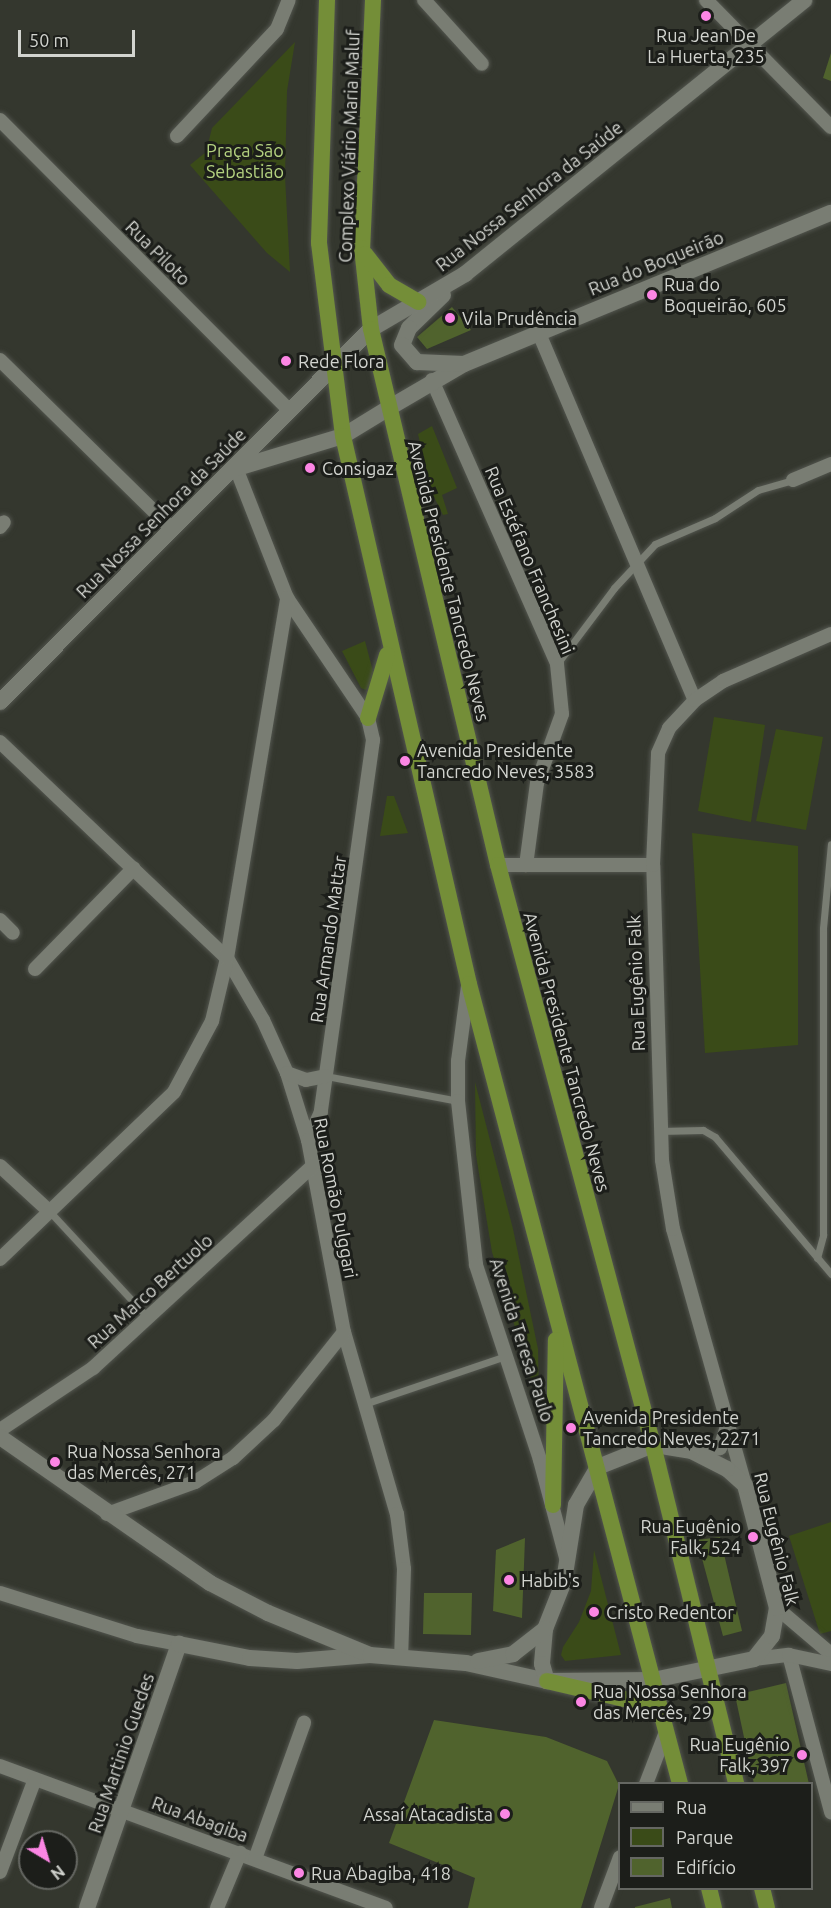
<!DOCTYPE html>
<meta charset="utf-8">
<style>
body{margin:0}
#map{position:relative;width:831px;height:1908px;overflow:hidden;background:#34372e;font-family:Ubuntu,sans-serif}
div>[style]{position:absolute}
.green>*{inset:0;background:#3a4b18}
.building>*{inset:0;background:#50632d}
.roads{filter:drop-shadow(0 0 2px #52554e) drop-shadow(0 0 2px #52554e)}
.service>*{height:7px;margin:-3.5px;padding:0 3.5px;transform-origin:3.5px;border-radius:3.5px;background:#797d73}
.minor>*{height:14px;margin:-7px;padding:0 7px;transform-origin:7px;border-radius:7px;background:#797d73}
.tertiary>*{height:16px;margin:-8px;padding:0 8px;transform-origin:8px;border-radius:8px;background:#797d73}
.secondary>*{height:16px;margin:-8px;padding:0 8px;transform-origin:8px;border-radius:8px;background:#797d73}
.trunk>*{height:16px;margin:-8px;padding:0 8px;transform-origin:8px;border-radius:8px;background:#748e38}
.dots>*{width:16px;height:16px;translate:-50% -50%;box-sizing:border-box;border:3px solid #1c1e1a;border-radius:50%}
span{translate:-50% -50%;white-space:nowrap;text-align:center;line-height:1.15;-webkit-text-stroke:6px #1c1e1a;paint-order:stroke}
.poi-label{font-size:18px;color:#d2d4cf}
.left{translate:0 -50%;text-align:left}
.right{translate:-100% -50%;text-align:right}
.street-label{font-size:18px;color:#d2d4cf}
.park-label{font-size:18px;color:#b3d17f}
.legend{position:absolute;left:618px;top:1782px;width:195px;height:108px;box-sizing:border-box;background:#1c1e1a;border:2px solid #656762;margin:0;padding:8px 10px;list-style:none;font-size:18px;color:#d2d4cf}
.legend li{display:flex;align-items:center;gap:12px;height:30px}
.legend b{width:30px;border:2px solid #656762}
.north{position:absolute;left:18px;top:1830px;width:60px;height:60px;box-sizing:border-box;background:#1c1e1a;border:2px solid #656762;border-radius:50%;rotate:142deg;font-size:16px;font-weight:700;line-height:24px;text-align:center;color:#d2d4cf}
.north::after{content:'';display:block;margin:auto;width:21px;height:27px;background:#fc86e4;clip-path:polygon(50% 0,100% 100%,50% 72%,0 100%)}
.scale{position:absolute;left:18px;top:30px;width:117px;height:27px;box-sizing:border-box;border:3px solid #d2d4cf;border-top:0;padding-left:8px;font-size:18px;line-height:21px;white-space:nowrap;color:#d2d4cf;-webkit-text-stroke:4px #1c1e1a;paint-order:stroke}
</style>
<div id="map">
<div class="green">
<div style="clip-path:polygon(295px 42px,287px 91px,285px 176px,290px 272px,267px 253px,190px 165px,206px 152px,212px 128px)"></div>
<div style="clip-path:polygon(432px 426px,457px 488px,442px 495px,448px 514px,443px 515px,431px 491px,418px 434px)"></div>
<div style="clip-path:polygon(365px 641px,375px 679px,366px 690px,361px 688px,342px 651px)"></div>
<div style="clip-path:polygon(714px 717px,765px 725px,751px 822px,698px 811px)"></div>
<div style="clip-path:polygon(776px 729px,823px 737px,806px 830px,756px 821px)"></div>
<div style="clip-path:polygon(387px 796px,394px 796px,408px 833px,380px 836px)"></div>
<div style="clip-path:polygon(692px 833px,798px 846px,798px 1045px,705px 1053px)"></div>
<div style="clip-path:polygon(475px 1082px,513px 1229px,538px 1349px,539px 1405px,492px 1252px,476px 1155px)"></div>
<div style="clip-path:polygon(831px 1522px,831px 1631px,820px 1634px,789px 1536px)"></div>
<div style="clip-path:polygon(594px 1550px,621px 1655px,565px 1661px,561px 1655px,563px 1647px,579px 1622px,591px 1591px)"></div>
</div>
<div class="building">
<div style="clip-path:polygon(831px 53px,831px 81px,823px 78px)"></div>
<div style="clip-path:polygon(452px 307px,471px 330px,427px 349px,417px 337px)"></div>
<div style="clip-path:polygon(720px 1537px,742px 1631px,723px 1636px,697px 1540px)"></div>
<div style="clip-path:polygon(525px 1538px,522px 1618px,493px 1611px,496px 1550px)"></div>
<div style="clip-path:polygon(424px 1593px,472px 1593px,471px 1635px,423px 1634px)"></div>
<div style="clip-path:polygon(786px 1683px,809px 1784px,754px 1784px,735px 1695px)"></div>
<div style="clip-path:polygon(434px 1720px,546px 1737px,607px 1761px,619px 1785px,581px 1908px,468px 1908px,475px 1878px,389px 1843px)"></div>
<div style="clip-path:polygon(670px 1898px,672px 1908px,635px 1908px,635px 1907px)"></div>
</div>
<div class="roads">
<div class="service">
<div style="left:557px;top:664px;width:95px;rotate:-53.1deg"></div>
<div style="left:614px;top:588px;width:60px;rotate:-47deg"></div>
<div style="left:655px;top:544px;width:65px;rotate:-23.4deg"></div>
<div style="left:715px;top:518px;width:51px;rotate:-33.1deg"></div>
<div style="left:758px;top:490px;width:36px;rotate:-16deg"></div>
<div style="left:326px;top:1076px;width:134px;rotate:10.7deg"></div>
<div style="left:660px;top:1131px;width:43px;rotate:-1.3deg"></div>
<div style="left:703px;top:1130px;width:14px;rotate:30deg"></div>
<div style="left:715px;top:1137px;width:180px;rotate:49.7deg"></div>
<div style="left:50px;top:1212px;width:144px;rotate:47.2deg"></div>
<div style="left:817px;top:1258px;width:24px;rotate:-75deg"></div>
<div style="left:823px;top:1235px;width:307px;rotate:-90deg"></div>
<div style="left:823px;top:928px;width:84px;rotate:-84.6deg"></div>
<div style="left:364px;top:1404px;width:150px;rotate:-18.7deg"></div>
</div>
<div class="minor">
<div style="left:424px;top:0;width:86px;rotate:47.8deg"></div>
<div style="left:706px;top:0;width:178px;rotate:45.5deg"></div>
<div style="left:0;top:120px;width:411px;rotate:45.1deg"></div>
<div style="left:177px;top:136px;width:146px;rotate:-46.9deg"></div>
<div style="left:277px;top:29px;width:31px;rotate:-68deg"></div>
<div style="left:538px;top:331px;width:401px;rotate:67deg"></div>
<div style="left:0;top:360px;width:240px;rotate:44.5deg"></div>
<div style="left:432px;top:380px;width:310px;rotate:66.2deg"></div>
<div style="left:557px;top:664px;width:50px;rotate:84.3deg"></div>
<div style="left:562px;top:714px;width:73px;rotate:109.9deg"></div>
<div style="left:537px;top:783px;width:83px;rotate:97.6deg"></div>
<div style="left:236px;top:468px;width:140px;rotate:68.6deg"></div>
<div style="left:287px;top:598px;width:145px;rotate:56deg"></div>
<div style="left:368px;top:718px;width:23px;rotate:77deg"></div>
<div style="left:373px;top:740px;width:376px;rotate:98deg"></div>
<div style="left:321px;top:1112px;width:31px;rotate:115deg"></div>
<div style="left:793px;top:480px;width:41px;rotate:-22.8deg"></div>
<div style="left:0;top:527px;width:6px;rotate:-51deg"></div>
<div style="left:0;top:742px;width:313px;rotate:43.6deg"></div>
<div style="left:227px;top:958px;width:72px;rotate:59.9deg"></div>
<div style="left:263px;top:1020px;width:58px;rotate:65.6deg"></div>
<div style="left:287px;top:1073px;width:70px;rotate:72.6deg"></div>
<div style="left:308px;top:1140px;width:195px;rotate:79.4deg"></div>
<div style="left:344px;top:1332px;width:190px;rotate:73.8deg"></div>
<div style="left:397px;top:1514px;width:55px;rotate:82.7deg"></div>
<div style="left:404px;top:1569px;width:89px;rotate:91.9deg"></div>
<div style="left:498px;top:865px;width:155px"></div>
<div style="left:0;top:920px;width:18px;rotate:45deg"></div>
<div style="left:35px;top:969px;width:141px;rotate:-45.6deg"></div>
<div style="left:468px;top:986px;width:76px;rotate:97.6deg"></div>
<div style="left:458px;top:1061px;width:40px;rotate:90deg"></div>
<div style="left:458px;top:1101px;width:165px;rotate:83.7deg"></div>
<div style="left:476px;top:1265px;width:205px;rotate:71.8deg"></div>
<div style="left:540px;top:1460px;width:101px;rotate:75.1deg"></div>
<div style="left:287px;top:1073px;width:20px;rotate:20deg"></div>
<div style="left:306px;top:1080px;width:20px;rotate:-11deg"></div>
<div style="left:0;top:1166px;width:68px;rotate:42.6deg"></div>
<div style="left:0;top:1259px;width:241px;rotate:-43.8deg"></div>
<div style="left:174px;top:1092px;width:81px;rotate:-61.8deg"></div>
<div style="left:212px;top:1021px;width:65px;rotate:-76.6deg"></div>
<div style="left:227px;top:958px;width:365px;rotate:-80.5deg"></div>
<div style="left:0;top:1430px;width:112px;rotate:-33.7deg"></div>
<div style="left:93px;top:1368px;width:300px;rotate:-42.6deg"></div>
<div style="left:693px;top:1451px;width:27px;rotate:-6deg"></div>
<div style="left:720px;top:1448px;width:22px;rotate:-72deg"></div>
<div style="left:745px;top:1485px;width:266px;rotate:-105.7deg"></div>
<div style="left:673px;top:1229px;width:70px;rotate:-99.1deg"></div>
<div style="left:662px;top:1160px;width:295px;rotate:-91.7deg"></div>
<div style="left:653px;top:865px;width:112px;rotate:-87.4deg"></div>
<div style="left:658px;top:753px;width:27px;rotate:-66deg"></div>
<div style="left:669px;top:728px;width:38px;rotate:-47deg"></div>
<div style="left:695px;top:700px;width:34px;rotate:-34deg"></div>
<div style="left:723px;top:681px;width:118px;rotate:-23.5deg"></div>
<div style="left:107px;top:1514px;width:94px;rotate:-20deg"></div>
<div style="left:195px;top:1482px;width:45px;rotate:-32.3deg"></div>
<div style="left:233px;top:1458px;width:56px;rotate:-42.8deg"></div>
<div style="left:274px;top:1420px;width:112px;rotate:-51.5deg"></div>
<div style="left:0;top:1593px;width:144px;rotate:17.4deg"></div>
<div style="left:137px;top:1636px;width:43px;rotate:10.8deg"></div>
<div style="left:777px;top:1608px;width:71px;rotate:40.4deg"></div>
<div style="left:789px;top:1655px;width:163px;rotate:75deg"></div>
<div style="left:754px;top:1659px;width:35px;rotate:-7deg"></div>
<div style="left:789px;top:1655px;width:43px;rotate:12.1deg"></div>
<div style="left:0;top:1766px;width:411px;rotate:20.2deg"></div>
<div style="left:646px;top:1784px;width:56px;rotate:-69deg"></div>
<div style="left:255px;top:1859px;width:145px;rotate:-70.2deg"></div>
<div style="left:0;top:1872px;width:99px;rotate:-69.4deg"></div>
<div style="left:217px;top:1908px;width:60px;rotate:-67.3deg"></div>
<div style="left:601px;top:1908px;width:54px;rotate:-69.6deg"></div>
</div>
<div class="tertiary">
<div style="left:387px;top:409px;width:89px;rotate:-30.3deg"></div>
<div style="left:464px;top:364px;width:397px;rotate:-22.4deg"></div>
<div style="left:87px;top:1908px;width:280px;rotate:-70.8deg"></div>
<div style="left:179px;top:1644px;width:72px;rotate:11.2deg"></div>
<div style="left:250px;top:1658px;width:47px;rotate:3.7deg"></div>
<div style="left:297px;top:1661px;width:73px;rotate:-4.7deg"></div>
</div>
<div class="secondary">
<div style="left:443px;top:295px;width:47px;rotate:135.9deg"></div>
<div style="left:409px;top:328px;width:18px;rotate:112deg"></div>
<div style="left:402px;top:345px;width:23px;rotate:49deg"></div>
<div style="left:417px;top:362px;width:47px;rotate:2.4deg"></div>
<div style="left:237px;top:468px;width:111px;rotate:-16.8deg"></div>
<div style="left:343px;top:436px;width:52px;rotate:-31.5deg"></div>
<div style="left:0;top:702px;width:526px;rotate:-45.15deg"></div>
<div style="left:371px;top:329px;width:109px;rotate:-30.3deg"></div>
<div style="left:465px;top:274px;width:436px;rotate:-38.9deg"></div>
<div style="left:0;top:1437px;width:256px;rotate:34.8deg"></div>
<div style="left:210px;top:1583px;width:65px;rotate:27.3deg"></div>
<div style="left:268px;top:1613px;width:110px;rotate:22.4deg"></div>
<div style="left:370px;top:1655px;width:96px;rotate:4.8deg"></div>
<div style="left:466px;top:1663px;width:83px;rotate:12.5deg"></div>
<div style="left:547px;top:1681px;width:106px;rotate:-0.5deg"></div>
<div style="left:653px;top:1680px;width:103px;rotate:-11.7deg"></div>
<div style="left:754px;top:1659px;width:29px;rotate:-52deg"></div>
<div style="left:772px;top:1636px;width:28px;rotate:-80deg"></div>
<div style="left:777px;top:1608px;width:127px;rotate:-104.6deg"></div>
<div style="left:745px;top:1485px;width:24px;rotate:-138deg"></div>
<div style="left:727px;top:1469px;width:39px;rotate:-153deg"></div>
<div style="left:692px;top:1451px;width:39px;rotate:-171deg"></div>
<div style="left:653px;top:1445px;width:59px;rotate:158.2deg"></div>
<div style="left:598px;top:1467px;width:44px;rotate:120.1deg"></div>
<div style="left:576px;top:1505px;width:77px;rotate:99deg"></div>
<div style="left:564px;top:1581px;width:52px;rotate:111.6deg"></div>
<div style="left:545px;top:1629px;width:35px;rotate:95deg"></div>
<div style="left:542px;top:1664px;width:18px;rotate:74deg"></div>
<div style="left:478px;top:1661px;width:36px;rotate:-11deg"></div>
<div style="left:513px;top:1654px;width:41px;rotate:-38deg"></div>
</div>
<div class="trunk">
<div style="left:327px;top:0;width:243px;rotate:91.9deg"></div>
<div style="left:319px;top:243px;width:194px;rotate:82.9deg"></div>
<div style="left:343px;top:436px;width:562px;rotate:77.05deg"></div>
<div style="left:469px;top:984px;width:827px;rotate:75.22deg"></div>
<div style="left:373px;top:0;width:248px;rotate:92.5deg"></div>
<div style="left:362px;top:248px;width:81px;rotate:83.7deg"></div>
<div style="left:371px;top:329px;width:551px;rotate:76.67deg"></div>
<div style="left:498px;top:865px;width:600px;rotate:75.04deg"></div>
<div style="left:653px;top:1445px;width:349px;rotate:76.2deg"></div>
<div style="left:365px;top:254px;width:39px;rotate:52deg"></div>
<div style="left:389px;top:285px;width:34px;rotate:30deg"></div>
<div style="left:368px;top:718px;width:66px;rotate:-73.2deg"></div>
<div style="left:553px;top:1505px;width:165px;rotate:-89deg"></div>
<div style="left:547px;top:1681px;width:115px;rotate:13.1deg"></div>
<div style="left:709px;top:1888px;width:21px;rotate:76deg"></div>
<div style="left:762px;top:1888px;width:21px;rotate:76deg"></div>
</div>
</div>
<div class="dots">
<div style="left:706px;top:16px;background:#fc86e4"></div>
<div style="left:652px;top:295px;background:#fc86e4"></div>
<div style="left:450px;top:318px;background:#fc86e4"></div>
<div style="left:286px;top:361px;background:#fc86e4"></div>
<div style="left:310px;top:468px;background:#fc86e4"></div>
<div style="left:405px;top:761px;background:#fc86e4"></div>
<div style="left:571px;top:1428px;background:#fc86e4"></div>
<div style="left:55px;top:1462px;background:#fc86e4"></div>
<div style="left:753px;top:1537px;background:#fc86e4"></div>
<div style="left:509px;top:1580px;background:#fc86e4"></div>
<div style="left:594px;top:1612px;background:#fc86e4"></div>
<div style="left:581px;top:1702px;background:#fc86e4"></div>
<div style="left:802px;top:1755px;background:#fc86e4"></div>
<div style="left:505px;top:1814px;background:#fc86e4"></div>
<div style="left:299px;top:1873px;background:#fc86e4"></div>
</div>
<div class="poi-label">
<span style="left:706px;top:46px">Rua Jean De<br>La Huerta, 235</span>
<span class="left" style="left:664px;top:295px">Rua do<br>Boqueirão, 605</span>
<span class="left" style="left:462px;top:318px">Vila Prudência</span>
<span class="left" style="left:298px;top:361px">Rede Flora</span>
<span class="left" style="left:322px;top:468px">Consigaz</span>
<span class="left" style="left:417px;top:761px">Avenida Presidente<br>Tancredo Neves, 3583</span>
<span class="left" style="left:583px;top:1428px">Avenida Presidente<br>Tancredo Neves, 2271</span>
<span class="left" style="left:67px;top:1462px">Rua Nossa Senhora<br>das Mercês, 271</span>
<span class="right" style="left:741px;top:1537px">Rua Eugênio<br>Falk, 524</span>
<span class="left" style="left:521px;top:1580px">Habib's</span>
<span class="left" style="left:606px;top:1612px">Cristo Redentor</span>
<span class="left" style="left:593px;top:1702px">Rua Nossa Senhora<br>das Mercês, 29</span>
<span class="right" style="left:790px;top:1755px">Rua Eugênio<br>Falk, 397</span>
<span class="right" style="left:493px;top:1814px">Assaí Atacadista</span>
<span class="left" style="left:311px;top:1873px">Rua Abagiba, 418</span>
</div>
<div class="street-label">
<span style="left:349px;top:146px;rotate:-88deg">Complexo Viário Maria Maluf</span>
<span style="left:529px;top:196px;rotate:-38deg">Rua Nossa Senhora da Saúde</span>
<span style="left:158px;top:253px;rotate:45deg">Rua Piloto</span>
<span style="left:656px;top:263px;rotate:-22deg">Rua do Boqueirão</span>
<span style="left:161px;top:513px;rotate:-45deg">Rua Nossa Senhora da Saúde</span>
<span style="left:530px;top:560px;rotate:67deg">Rua Estéfano Franchesini</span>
<span style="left:449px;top:581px;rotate:76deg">Avenida Presidente Tancredo Neves</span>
<span style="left:328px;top:939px;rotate:-82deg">Rua Armando Mattar</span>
<span style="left:636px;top:983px;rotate:-92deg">Rua Eugênio Falk</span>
<span style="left:567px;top:1052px;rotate:75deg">Avenida Presidente Tancredo Neves</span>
<span style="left:336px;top:1198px;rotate:79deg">Rua Romão Pulggari</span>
<span style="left:150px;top:1291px;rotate:-42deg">Rua Marco Bertuolo</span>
<span style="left:522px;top:1340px;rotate:72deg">Avenida Teresa Paulo</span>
<span style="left:777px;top:1539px;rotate:76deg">Rua Eugênio Falk</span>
<span style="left:121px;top:1753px;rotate:-71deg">Rua Martinio Guedes</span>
<span style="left:200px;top:1819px;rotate:20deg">Rua Abagiba</span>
</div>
<div class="park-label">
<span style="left:245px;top:161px">Praça São<br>Sebastião</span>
</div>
<ul class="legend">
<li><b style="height:8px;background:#797d73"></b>Rua</li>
<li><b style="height:16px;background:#3a4b18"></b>Parque</li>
<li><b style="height:16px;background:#50632d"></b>Edifício</li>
</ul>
<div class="north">N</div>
<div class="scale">50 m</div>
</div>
